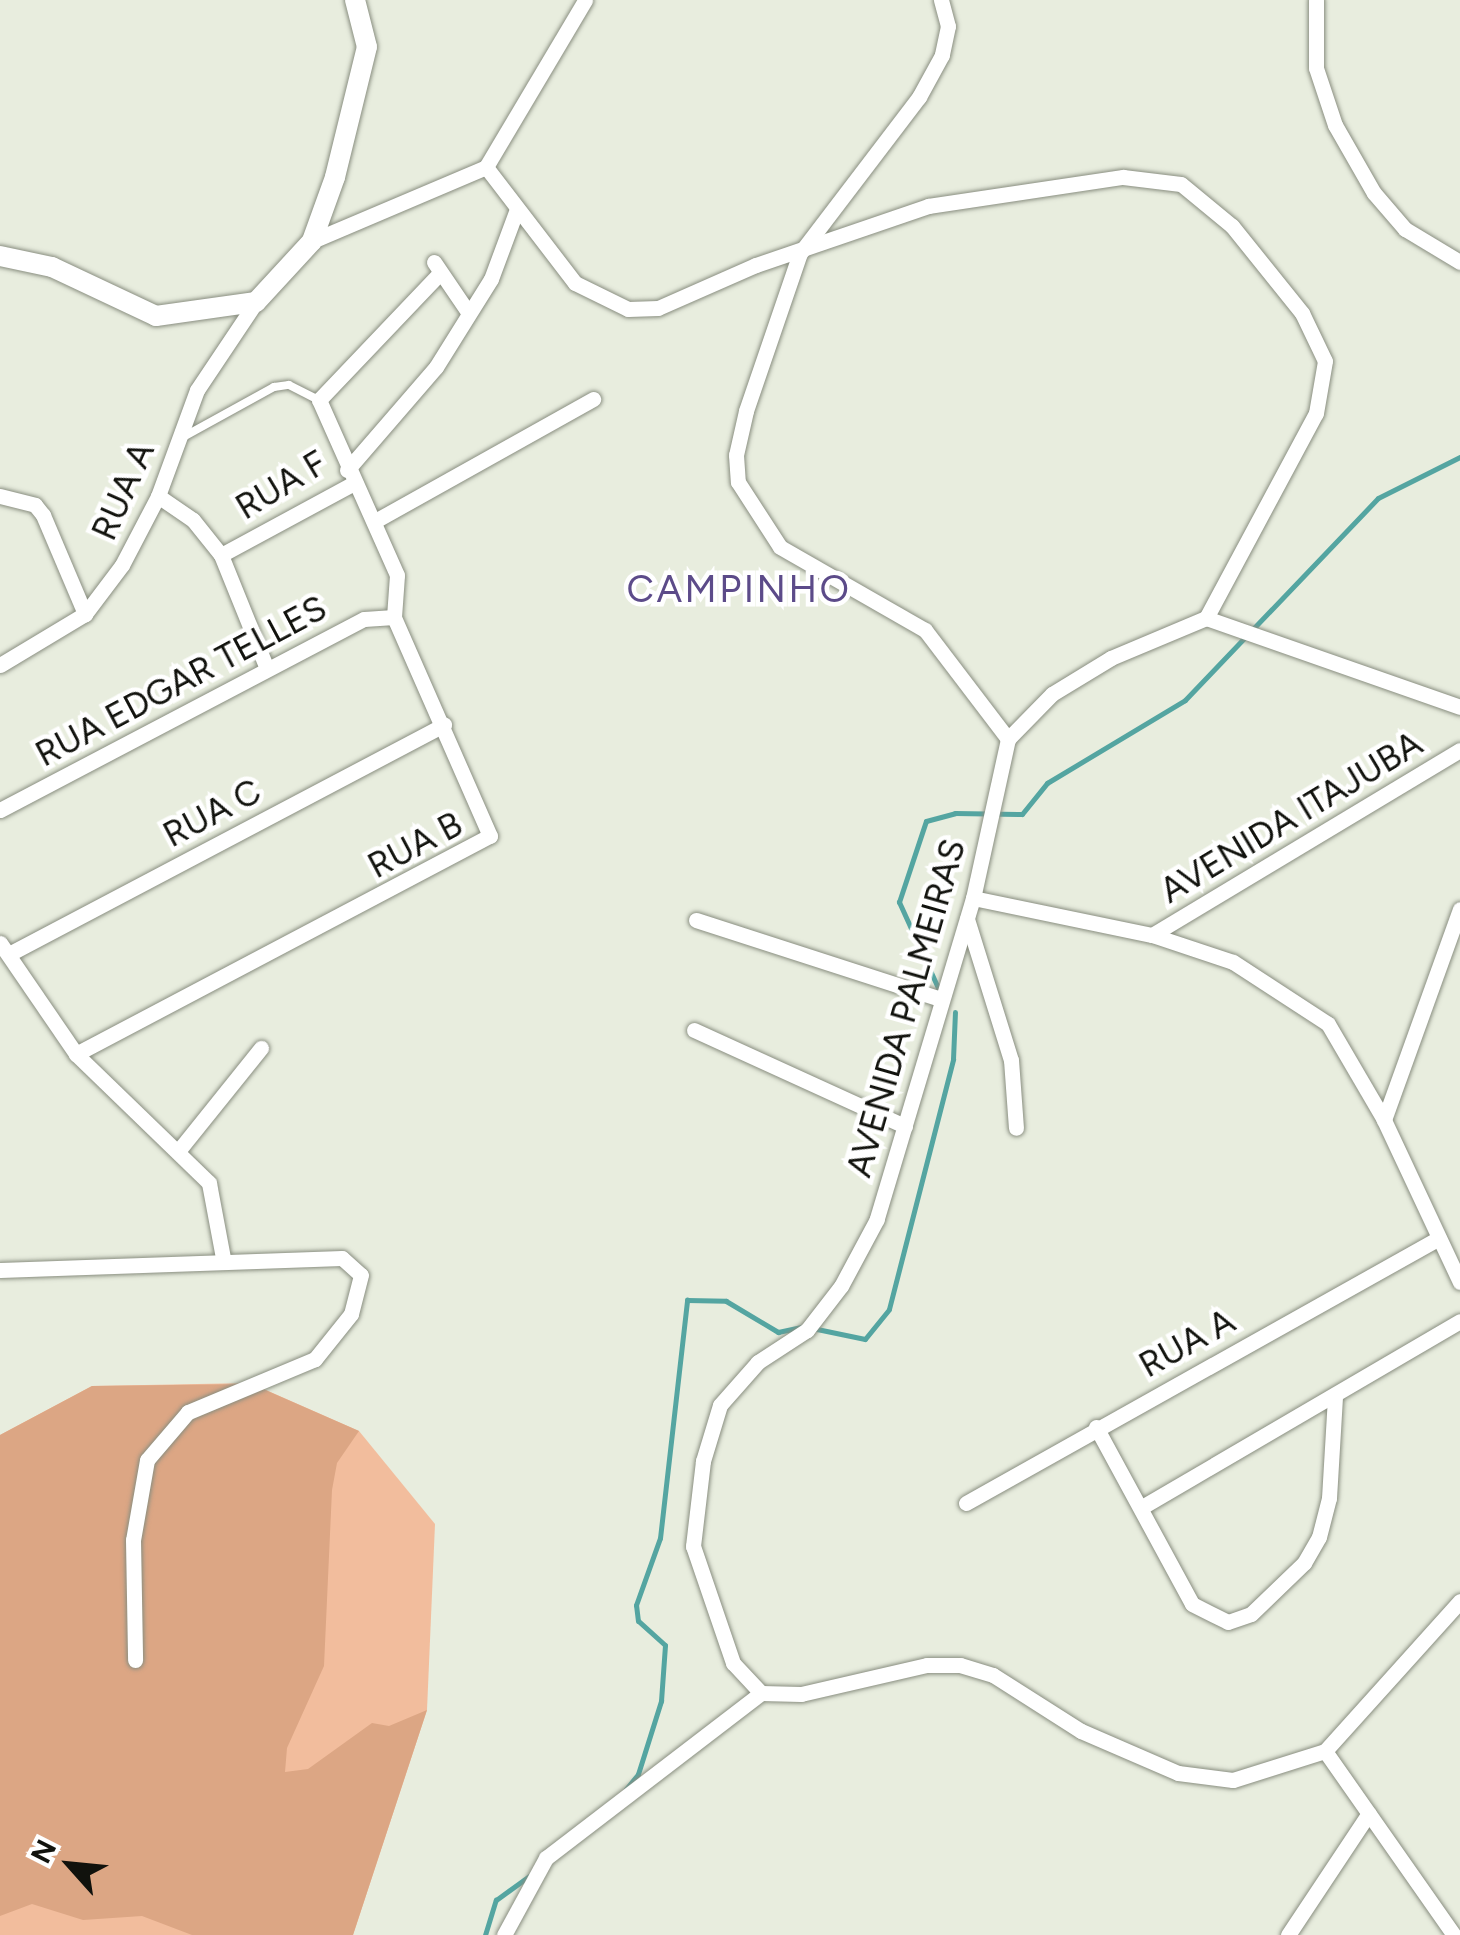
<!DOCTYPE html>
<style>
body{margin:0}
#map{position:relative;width:1460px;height:1935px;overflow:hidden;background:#e8edde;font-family:Figtree,sans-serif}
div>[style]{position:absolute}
.green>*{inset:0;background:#f2bd9d}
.forest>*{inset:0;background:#dca684}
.stream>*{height:5px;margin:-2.5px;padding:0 2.5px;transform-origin:2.5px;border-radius:2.5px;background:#54a5a1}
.roads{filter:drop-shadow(0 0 2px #898e80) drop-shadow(0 0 2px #898e80)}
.service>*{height:8px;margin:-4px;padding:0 4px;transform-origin:4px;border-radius:4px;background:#fff}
.minor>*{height:15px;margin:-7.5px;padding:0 7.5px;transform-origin:7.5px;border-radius:7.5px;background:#fff}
.tertiary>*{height:20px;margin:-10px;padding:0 10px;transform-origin:10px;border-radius:10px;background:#fff}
span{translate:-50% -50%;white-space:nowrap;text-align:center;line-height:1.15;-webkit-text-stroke:9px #fff;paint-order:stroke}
.street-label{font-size:35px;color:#11120d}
.neighbourhood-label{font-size:38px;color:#5c4b89;letter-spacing:2.5px}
.north{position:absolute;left:20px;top:1815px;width:100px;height:100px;-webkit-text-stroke:8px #fff;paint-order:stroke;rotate:297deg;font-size:28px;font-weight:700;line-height:40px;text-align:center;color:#11120d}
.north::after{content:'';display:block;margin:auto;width:35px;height:45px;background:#11120d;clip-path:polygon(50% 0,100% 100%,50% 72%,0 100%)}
</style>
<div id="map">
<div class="green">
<div style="clip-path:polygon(250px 1383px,359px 1431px,435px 1524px,427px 1710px,353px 1935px,0 1935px,0 1435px,92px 1386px)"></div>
</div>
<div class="forest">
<div style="clip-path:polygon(252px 1384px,359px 1431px,337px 1463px,332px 1490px,324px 1666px,287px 1748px,285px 1772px,308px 1769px,372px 1723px,389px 1726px,427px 1710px,353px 1935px,192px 1935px,142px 1916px,83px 1920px,32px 1904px,0 1916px,0 1435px,92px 1386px)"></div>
</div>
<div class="stream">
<div style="left:939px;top:990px;width:97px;rotate:-114.4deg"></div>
<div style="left:899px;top:902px;width:85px;rotate:-71.6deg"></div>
<div style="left:926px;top:821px;width:30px;rotate:-15deg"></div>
<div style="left:955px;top:813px;width:67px;rotate:0.9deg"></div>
<div style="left:1022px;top:814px;width:40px;rotate:-51deg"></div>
<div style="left:1047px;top:783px;width:161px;rotate:-31deg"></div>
<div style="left:1185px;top:700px;width:279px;rotate:-46.3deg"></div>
<div style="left:1378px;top:498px;width:92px;rotate:-26.6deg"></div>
<div style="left:812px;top:1328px;width:54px;rotate:11.7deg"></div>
<div style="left:865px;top:1339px;width:38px;rotate:-51deg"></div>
<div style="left:889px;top:1309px;width:258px;rotate:-75.6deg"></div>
<div style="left:953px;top:1059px;width:47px;rotate:-87.6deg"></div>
<div style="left:626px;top:1789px;width:19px;rotate:-51deg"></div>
<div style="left:638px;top:1774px;width:77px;rotate:-72.5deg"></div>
<div style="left:661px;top:1701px;width:56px;rotate:-85.9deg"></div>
<div style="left:665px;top:1645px;width:36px;rotate:-138deg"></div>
<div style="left:638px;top:1621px;width:16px;rotate:-97deg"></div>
<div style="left:636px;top:1605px;width:71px;rotate:-70.3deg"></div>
<div style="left:660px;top:1538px;width:240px;rotate:-83.5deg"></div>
<div style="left:687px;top:1300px;width:39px;rotate:1deg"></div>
<div style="left:726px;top:1301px;width:61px;rotate:30.8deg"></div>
<div style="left:778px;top:1332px;width:24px;rotate:-12deg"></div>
<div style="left:485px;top:1935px;width:37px;rotate:-73deg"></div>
<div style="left:496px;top:1900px;width:41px;rotate:-36deg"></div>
</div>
<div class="roads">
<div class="service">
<div style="left:185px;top:436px;width:102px;rotate:-28.8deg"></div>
<div style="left:274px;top:387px;width:15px;rotate:-8deg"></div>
<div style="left:289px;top:385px;width:34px;rotate:27deg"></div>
</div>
<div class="minor">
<div style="left:941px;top:0;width:27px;rotate:75deg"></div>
<div style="left:948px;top:26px;width:30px;rotate:102deg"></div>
<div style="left:942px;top:55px;width:48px;rotate:118.7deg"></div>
<div style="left:919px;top:97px;width:196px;rotate:127.3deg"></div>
<div style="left:800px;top:253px;width:167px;rotate:108.9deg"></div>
<div style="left:746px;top:411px;width:45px;rotate:102.8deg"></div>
<div style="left:736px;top:455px;width:27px;rotate:86deg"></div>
<div style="left:738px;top:482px;width:77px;rotate:57.1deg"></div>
<div style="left:780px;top:547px;width:167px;rotate:29.8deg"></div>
<div style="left:925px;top:630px;width:137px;rotate:52.7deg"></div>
<div style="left:1316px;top:0;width:68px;rotate:90deg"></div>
<div style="left:1316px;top:68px;width:60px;rotate:71.6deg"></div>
<div style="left:1335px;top:125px;width:78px;rotate:60.2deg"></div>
<div style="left:1374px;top:193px;width:48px;rotate:49.3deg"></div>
<div style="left:1405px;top:229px;width:64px;rotate:31deg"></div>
<div style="left:486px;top:167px;width:146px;rotate:52.5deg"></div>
<div style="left:575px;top:283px;width:59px;rotate:26.1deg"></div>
<div style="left:628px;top:309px;width:30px;rotate:-2deg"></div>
<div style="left:658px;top:308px;width:107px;rotate:-23.7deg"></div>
<div style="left:756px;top:265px;width:182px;rotate:-18.9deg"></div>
<div style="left:928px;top:206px;width:197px;rotate:-8.5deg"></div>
<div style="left:1123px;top:177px;width:58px;rotate:6.9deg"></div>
<div style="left:1181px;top:184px;width:66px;rotate:39.5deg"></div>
<div style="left:1232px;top:226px;width:112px;rotate:51.2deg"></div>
<div style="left:1302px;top:313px;width:53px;rotate:64.4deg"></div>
<div style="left:1325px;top:361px;width:53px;rotate:99.8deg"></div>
<div style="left:1316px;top:413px;width:233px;rotate:118.2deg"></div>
<div style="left:1206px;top:618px;width:103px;rotate:157.2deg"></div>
<div style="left:1111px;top:658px;width:69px;rotate:148.6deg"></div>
<div style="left:1052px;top:694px;width:63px;rotate:134.4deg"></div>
<div style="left:1008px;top:739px;width:163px;rotate:102.4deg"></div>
<div style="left:973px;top:898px;width:335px;rotate:106.7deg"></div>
<div style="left:877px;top:1219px;width:76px;rotate:118.2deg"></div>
<div style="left:841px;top:1286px;width:56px;rotate:127.7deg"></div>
<div style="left:807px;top:1330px;width:59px;rotate:146.9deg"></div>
<div style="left:758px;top:1362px;width:57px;rotate:131.5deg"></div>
<div style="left:720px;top:1405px;width:59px;rotate:106.9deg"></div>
<div style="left:703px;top:1461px;width:86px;rotate:96.7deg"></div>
<div style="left:693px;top:1546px;width:124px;rotate:71.1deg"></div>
<div style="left:733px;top:1663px;width:41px;rotate:47deg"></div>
<div style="left:312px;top:241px;width:189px;rotate:-23deg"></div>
<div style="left:486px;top:167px;width:194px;rotate:-59.3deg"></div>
<div style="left:434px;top:262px;width:60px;rotate:55.8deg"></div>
<div style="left:347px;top:470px;width:136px;rotate:-49.2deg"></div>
<div style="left:436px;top:367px;width:104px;rotate:-58deg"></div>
<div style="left:491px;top:279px;width:75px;rotate:-69.6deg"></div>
<div style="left:0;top:496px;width:36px;rotate:14deg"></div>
<div style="left:35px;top:505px;width:13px;rotate:51deg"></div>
<div style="left:43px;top:515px;width:108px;rotate:67deg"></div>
<div style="left:158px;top:496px;width:42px;rotate:34.4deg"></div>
<div style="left:193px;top:520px;width:45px;rotate:51.3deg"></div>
<div style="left:221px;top:555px;width:123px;rotate:68deg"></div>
<div style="left:375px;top:521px;width:250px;rotate:-29.2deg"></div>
<div style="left:221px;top:555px;width:151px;rotate:-28.4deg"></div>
<div style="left:1206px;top:618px;width:269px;rotate:19.3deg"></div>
<div style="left:0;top:665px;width:99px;rotate:-31deg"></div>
<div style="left:85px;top:614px;width:61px;rotate:-52.9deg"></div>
<div style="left:122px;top:565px;width:78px;rotate:-62.4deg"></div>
<div style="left:158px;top:496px;width:113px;rotate:-69.8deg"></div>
<div style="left:197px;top:390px;width:106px;rotate:-56.2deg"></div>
<div style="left:0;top:810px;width:411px;rotate:-27.7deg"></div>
<div style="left:364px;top:619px;width:30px;rotate:-4deg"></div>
<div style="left:973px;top:898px;width:183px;rotate:11.7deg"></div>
<div style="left:1152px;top:935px;width:85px;rotate:18.4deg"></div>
<div style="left:1233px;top:962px;width:113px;rotate:33.1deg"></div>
<div style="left:1328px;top:1024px;width:111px;rotate:59.7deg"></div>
<div style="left:1384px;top:1120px;width:179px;rotate:64.9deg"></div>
<div style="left:967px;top:919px;width:148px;rotate:72.7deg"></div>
<div style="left:1011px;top:1060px;width:68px;rotate:85.8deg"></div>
<div style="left:696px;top:920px;width:257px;rotate:17.9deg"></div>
<div style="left:1152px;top:935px;width:359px;rotate:-31deg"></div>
<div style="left:0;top:943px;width:135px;rotate:55.6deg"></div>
<div style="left:76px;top:1054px;width:185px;rotate:44.1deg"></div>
<div style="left:209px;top:1183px;width:76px;rotate:79.4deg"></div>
<div style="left:9px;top:954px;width:492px;rotate:-27.8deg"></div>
<div style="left:694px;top:1030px;width:232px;rotate:24.5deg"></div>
<div style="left:76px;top:1054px;width:468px;rotate:-27.8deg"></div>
<div style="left:490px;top:836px;width:239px;rotate:-113.7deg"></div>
<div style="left:394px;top:617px;width:42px;rotate:-85.9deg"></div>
<div style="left:397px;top:575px;width:192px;rotate:-114deg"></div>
<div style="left:319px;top:400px;width:174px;rotate:-46.4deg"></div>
<div style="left:1384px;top:1120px;width:224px;rotate:-70.2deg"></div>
<div style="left:179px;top:1150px;width:131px;rotate:-51.2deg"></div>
<div style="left:0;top:1270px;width:342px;rotate:-2deg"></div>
<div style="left:342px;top:1258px;width:25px;rotate:42deg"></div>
<div style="left:361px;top:1275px;width:40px;rotate:104.4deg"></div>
<div style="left:351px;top:1314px;width:58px;rotate:128.7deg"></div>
<div style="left:315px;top:1359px;width:138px;rotate:157.3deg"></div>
<div style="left:188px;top:1412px;width:63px;rotate:130.5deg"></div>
<div style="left:147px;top:1460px;width:81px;rotate:99.9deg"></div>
<div style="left:133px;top:1540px;width:120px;rotate:89deg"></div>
<div style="left:1096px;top:1427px;width:201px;rotate:61.5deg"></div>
<div style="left:1192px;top:1604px;width:40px;rotate:26.6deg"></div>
<div style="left:1228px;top:1622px;width:24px;rotate:-19deg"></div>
<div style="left:1251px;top:1614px;width:74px;rotate:-43.9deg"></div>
<div style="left:1304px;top:1563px;width:30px;rotate:-60deg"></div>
<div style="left:1319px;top:1537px;width:40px;rotate:-75.6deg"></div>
<div style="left:1329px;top:1498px;width:101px;rotate:-86.6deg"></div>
<div style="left:966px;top:1503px;width:542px;rotate:-29.26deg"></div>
<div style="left:1142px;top:1507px;width:368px;rotate:-30.3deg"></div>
<div style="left:761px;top:1693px;width:40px;rotate:1.4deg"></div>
<div style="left:801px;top:1694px;width:129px;rotate:-13deg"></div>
<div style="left:927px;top:1665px;width:33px"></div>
<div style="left:960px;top:1665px;width:34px;rotate:17deg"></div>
<div style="left:993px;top:1675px;width:104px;rotate:32.5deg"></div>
<div style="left:1081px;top:1731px;width:106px;rotate:23.4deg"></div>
<div style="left:1178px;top:1773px;width:55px;rotate:7.3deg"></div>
<div style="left:1233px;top:1780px;width:96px;rotate:-17.5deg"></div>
<div style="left:1325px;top:1751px;width:202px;rotate:-48deg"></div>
<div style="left:1325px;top:1751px;width:225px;rotate:55deg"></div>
<div style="left:504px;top:1935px;width:88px;rotate:-61.4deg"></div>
<div style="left:546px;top:1858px;width:271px;rotate:-37.5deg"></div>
<div style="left:1288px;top:1935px;width:146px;rotate:-56.4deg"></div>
</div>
<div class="tertiary">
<div style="left:0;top:256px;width:53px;rotate:11.9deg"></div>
<div style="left:52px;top:267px;width:115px;rotate:25.2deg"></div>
<div style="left:156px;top:316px;width:101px;rotate:-8deg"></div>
<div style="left:256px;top:302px;width:83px;rotate:-47.4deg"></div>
<div style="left:312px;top:241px;width:68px;rotate:-70.2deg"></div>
<div style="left:335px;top:177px;width:134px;rotate:-76.2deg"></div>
<div style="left:367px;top:47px;width:49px;rotate:-104.3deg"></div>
</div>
</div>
<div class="street-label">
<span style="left:281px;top:485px;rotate:-31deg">RUA F</span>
<span style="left:123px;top:491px;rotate:-66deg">RUA A</span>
<span style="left:181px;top:681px;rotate:-28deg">RUA EDGAR TELLES</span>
<span style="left:212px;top:813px;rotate:-28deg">RUA C</span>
<span style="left:1291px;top:817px;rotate:-31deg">AVENIDA ITAJUBA</span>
<span style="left:415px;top:845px;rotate:-28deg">RUA B</span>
<span style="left:906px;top:1008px;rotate:-74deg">AVENIDA PALMEIRAS</span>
<span style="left:1187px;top:1343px;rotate:-29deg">RUA A</span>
</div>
<div class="neighbourhood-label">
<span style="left:739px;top:590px">CAMPINHO</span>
</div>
<div class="north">N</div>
</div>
